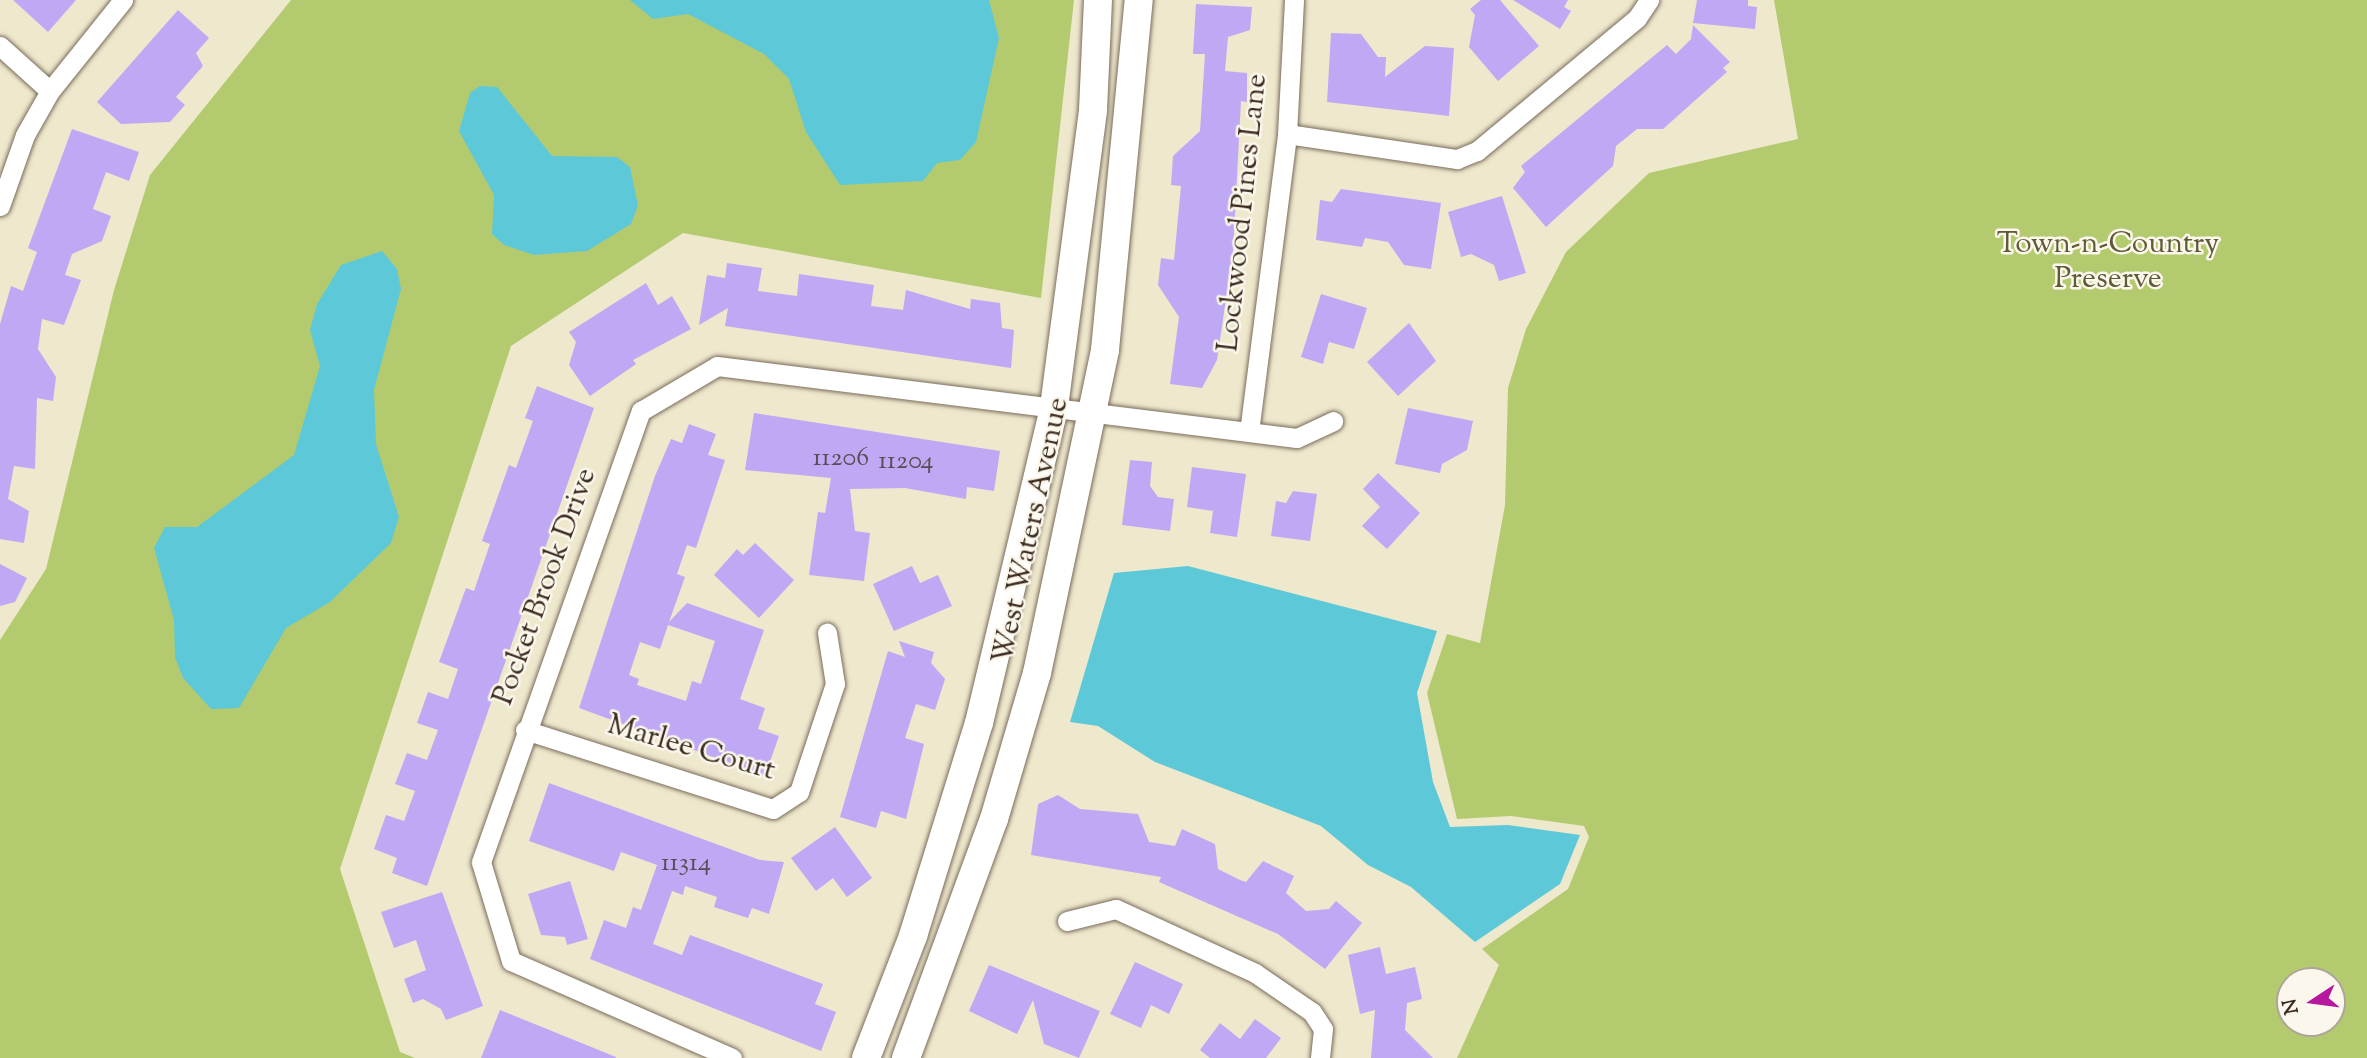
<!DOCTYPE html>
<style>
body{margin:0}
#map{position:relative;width:2367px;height:1058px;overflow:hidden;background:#eee8cd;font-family:"Sorts Mill Goudy",serif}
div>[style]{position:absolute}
.green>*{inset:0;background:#b4ca6f}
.water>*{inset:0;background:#5dc8d8}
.building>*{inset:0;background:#bfa9f4}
.roads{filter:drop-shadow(0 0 2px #7a6c5b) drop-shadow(0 0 2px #7a6c5b)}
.street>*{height:19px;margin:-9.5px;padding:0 9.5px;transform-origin:9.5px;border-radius:9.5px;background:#fff}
.secondary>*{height:28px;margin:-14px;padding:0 14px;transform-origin:14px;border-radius:14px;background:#fff}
span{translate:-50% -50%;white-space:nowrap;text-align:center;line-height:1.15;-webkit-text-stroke:5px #fbf7ec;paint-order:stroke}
.number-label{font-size:26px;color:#5c4a54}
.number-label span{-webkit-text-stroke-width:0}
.street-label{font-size:30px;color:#3b2a1e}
.park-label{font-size:30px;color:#5f5a36}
.north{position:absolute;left:2276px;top:967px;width:70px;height:70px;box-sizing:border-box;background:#fbf7ec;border:2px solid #aea59a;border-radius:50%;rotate:257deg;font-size:19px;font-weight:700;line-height:28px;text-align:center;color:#3b2a1e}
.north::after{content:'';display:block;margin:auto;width:24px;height:32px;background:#b5179e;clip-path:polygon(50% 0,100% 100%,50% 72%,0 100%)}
</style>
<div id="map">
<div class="green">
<div style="clip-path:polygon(291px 0,1074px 0,1041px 298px,683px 233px,511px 346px,340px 869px,400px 1052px,415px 1058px,0 1058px,0 640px,46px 569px,114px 290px,150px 175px)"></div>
<div style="clip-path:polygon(evenodd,1774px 0,2367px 0,2367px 1058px,1457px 1058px,1499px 965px,1482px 949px,1568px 889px,1589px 837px,1584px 826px,1511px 816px,1457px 819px,1427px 693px,1447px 634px,1480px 643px,1505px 505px,1508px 388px,1526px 329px,1566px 252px,1649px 173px,1798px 139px,1774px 0,2290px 981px,2332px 981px,2332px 1023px,2290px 1023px,2290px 981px)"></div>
</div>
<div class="water">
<div style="clip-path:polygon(630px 0,989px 0,999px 38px,976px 142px,960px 160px,937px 163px,923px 181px,840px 185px,806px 132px,789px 79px,764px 54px,688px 14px,653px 19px)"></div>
<div style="clip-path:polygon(480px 86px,497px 87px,552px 156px,617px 157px,630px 167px,638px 205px,631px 224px,587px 251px,534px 255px,504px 245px,492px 234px,494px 195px,459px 131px,470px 93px)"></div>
<div style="clip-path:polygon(382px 251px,397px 269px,401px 289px,374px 390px,376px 444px,399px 517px,391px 543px,330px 602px,286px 628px,239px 708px,211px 709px,183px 678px,175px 657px,174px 620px,154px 548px,165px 527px,197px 527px,294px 455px,320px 366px,310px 330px,317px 304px,341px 265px)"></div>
<div style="clip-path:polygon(1188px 566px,1437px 631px,1417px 693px,1433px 782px,1450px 827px,1508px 825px,1580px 835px,1560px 884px,1475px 942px,1411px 887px,1368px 865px,1321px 826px,1155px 762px,1098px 726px,1070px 722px,1114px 573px)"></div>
</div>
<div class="building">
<div style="clip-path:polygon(13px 0,76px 0,48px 32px)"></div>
<div style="clip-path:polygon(1481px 0,1500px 0,1539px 46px,1498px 81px,1469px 47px,1475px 15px,1470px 9px)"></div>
<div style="clip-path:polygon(1513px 0,1568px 0,1564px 7px,1571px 11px,1560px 29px)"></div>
<div style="clip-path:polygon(1697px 0,1748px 0,1748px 6px,1757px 7px,1755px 29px,1693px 23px)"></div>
<div style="clip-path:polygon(1196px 4px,1252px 7px,1250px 30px,1228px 37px,1225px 71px,1247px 73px,1247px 102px,1241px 101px,1233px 252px,1217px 360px,1202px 388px,1170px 384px,1179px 317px,1158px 285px,1161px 258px,1174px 260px,1181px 186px,1171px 185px,1173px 156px,1200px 131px,1205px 54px,1193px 54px)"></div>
<div style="clip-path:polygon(178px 10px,209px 38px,196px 53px,203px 66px,176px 97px,185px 105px,170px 122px,121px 124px,97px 102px)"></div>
<div style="clip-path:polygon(1693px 25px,1730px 62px,1723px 68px,1727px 72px,1663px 129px,1637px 129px,1616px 146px,1613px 166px,1546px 227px,1513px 188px,1525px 172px,1521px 166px,1667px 45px,1676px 54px,1691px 39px)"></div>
<div style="clip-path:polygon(1331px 33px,1361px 34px,1378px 57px,1386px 57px,1385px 77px,1425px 46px,1454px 48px,1449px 116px,1327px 102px)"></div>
<div style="clip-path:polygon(72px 129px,139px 152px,129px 181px,106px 172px,93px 209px,111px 216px,102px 241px,72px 254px,65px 275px,81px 280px,64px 325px,42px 319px,38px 349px,56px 377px,53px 401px,37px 398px,35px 469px,14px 466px,8px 499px,29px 511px,24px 543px,0 539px,0 324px,11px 286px,23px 291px,37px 252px,28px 248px)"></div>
<div style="clip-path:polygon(1341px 189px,1441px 203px,1431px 269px,1404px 265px,1388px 242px,1365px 238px,1362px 247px,1316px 240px,1320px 200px,1332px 202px)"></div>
<div style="clip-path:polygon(1502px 196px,1526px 273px,1499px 281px,1494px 265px,1471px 254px,1461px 257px,1448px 212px)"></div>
<div style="clip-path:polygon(727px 263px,762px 268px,758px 291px,797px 296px,799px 274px,874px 285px,871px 306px,903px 310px,906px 290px,970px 309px,971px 299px,1000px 303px,1002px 328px,1014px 330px,1011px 368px,725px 326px,728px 308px,699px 325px,707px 275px,725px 278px)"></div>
<div style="clip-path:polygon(646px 283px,658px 305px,672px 296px,691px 329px,633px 360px,636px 364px,590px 396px,569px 365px,576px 342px,569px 332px)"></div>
<div style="clip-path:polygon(1321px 294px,1367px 308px,1354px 349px,1329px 342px,1323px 364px,1301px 357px)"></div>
<div style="clip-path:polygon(1409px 323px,1436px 361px,1398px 396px,1367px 362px)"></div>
<div style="clip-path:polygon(537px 386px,594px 408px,427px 886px,392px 873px,397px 858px,374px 849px,386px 815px,404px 821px,415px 791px,395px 784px,407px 753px,427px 760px,438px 730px,417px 723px,428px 692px,448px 699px,458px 669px,439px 662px,466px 588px,474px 591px,490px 544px,482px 541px,509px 465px,516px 468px,533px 421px,525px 418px)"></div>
<div style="clip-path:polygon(1408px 408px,1473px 421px,1467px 450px,1442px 464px,1440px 473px,1395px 464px)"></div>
<div style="clip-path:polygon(754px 413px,1000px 451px,994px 491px,967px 487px,966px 499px,905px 488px,850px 489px,855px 531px,870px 533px,864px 581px,809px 575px,818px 512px,825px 513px,831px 478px,745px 470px)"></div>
<div style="clip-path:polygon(evenodd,689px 424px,716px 434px,708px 455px,725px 460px,696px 548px,687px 545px,677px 574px,685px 577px,669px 622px,687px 603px,764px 630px,740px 699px,765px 708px,758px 729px,779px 736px,765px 776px,579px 708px,655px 476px,671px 439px,682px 443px,689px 424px,668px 625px,715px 641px,701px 684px,692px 681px,686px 701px,637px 685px,639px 679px,629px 675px,640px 642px,660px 649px,668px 625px)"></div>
<div style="clip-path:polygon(1130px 460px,1152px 462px,1150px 486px,1158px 497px,1174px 499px,1170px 531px,1122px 525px)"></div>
<div style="clip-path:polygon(1192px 467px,1246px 474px,1237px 537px,1210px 533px,1213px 511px,1187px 507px)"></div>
<div style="clip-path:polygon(1378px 473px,1420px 513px,1387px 549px,1362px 526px,1380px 507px,1363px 489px)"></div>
<div style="clip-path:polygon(1293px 491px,1317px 494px,1310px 541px,1271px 536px,1276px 501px,1286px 503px)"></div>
<div style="clip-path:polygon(755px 543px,794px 580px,759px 618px,714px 575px,737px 549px,743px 555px)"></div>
<div style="clip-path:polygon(0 564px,27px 578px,15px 602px,0 606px)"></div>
<div style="clip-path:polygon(912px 566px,920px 583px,938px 575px,952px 606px,894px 631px,873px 584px)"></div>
<div style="clip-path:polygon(899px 641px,934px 652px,931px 663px,945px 679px,935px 710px,916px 704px,905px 738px,924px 744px,906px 819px,881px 811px,876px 828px,840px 817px,888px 651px,905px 657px)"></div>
<div style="clip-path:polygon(549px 783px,760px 860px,784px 862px,769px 914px,752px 908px,748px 918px,714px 907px,717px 897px,685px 886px,683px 895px,672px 891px,653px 944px,682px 955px,690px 935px,823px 984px,815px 1004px,836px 1012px,821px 1051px,590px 959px,604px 920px,626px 928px,633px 907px,641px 910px,657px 865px,621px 852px,614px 871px,529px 841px)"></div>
<div style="clip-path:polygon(1058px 795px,1080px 809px,1138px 814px,1149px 842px,1175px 846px,1182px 829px,1215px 844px,1218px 869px,1240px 880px,1246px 882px,1263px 861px,1294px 876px,1286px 893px,1306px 911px,1329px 909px,1336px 901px,1362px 923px,1325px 969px,1278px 934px,1159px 882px,1161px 877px,1031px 855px,1038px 804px)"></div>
<div style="clip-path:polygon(835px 827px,872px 878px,847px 897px,833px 878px,816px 891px,791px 858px)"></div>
<div style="clip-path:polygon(570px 881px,588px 939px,567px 945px,565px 937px,541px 935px,528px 894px)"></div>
<div style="clip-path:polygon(442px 892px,483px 1006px,446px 1020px,441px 1009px,423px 999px,413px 1003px,404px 979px,426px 970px,416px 940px,394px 948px,381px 912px)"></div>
<div style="clip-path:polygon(1380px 947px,1386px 974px,1415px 967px,1422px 999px,1407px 1003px,1405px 1030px,1433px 1058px,1371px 1058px,1375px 1010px,1360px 1014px,1348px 955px)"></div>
<div style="clip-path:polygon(1135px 962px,1183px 984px,1169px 1014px,1151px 1005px,1141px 1028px,1110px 1014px)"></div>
<div style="clip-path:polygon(989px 965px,1100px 1011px,1079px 1058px,1044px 1044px,1033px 1000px,1017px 1034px,969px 1011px)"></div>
<div style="clip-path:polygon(500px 1010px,616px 1057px,616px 1058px,481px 1058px)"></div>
<div style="clip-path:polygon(1255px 1019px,1281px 1038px,1266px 1058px,1210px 1058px,1200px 1050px,1220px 1023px,1240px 1039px)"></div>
</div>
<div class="roads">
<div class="street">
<div style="left:0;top:46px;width:67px;rotate:42deg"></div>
<div style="left:1287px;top:134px;width:172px;rotate:8.4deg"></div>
<div style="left:1457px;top:159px;width:22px;rotate:-22deg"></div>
<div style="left:1477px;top:151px;width:208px;rotate:-39.7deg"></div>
<div style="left:1637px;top:18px;width:22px;rotate:-56deg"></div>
<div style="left:0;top:206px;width:75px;rotate:-70.6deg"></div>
<div style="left:25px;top:135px;width:51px;rotate:-60.4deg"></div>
<div style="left:50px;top:91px;width:117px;rotate:-51.3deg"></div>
<div style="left:1249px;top:432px;width:300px;rotate:-82.7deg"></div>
<div style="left:1287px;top:134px;width:134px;rotate:-87deg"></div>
<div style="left:525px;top:730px;width:260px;rotate:17.7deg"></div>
<div style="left:773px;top:809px;width:31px;rotate:-33deg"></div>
<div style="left:799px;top:792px;width:114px;rotate:-71.6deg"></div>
<div style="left:835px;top:684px;width:52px;rotate:-98.9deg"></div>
<div style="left:1067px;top:921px;width:50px;rotate:-13.8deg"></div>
<div style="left:1116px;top:909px;width:153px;rotate:24.7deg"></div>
<div style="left:1255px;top:973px;width:69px;rotate:34.4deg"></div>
<div style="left:1312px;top:1012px;width:20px;rotate:57deg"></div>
<div style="left:1323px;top:1029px;width:29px;rotate:96deg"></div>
<div style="left:732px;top:1058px;width:241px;rotate:-156.3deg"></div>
<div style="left:511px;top:961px;width:103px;rotate:-106.9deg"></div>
<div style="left:481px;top:862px;width:479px;rotate:-70.5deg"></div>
<div style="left:641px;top:411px;width:88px;rotate:-30.6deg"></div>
<div style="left:717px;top:366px;width:584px;rotate:7.08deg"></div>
<div style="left:1297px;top:438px;width:40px;rotate:-25deg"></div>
</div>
<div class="secondary">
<div style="left:866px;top:1058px;width:131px;rotate:-68.9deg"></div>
<div style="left:913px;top:936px;width:223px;rotate:-72.8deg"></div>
<div style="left:979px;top:723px;width:325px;rotate:-76.6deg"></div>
<div style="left:1054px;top:407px;width:300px;rotate:-82.5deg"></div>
<div style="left:1093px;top:110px;width:110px;rotate:-87.4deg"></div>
<div style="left:906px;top:1058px;width:255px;rotate:-69.8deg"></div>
<div style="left:994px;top:819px;width:152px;rotate:-73.6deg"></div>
<div style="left:1037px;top:673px;width:330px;rotate:-78.1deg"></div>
<div style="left:1105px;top:350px;width:352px;rotate:-84.5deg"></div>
</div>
</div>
<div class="number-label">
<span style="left:841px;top:459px">11206</span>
<span style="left:906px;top:462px">11204</span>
<span style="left:686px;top:864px">11314</span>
</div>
<div class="street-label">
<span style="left:1244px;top:213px;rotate:-84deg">Lockwood Pines Lane</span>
<span style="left:1032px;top:531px;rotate:-78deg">West Waters Avenue</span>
<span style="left:546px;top:587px;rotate:-70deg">Pocket Brook Drive</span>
<span style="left:691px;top:749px;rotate:16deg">Marlee Court</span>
</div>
<div class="park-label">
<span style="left:2108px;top:262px">Town-n-Country<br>Preserve</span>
</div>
<div class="north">N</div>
</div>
